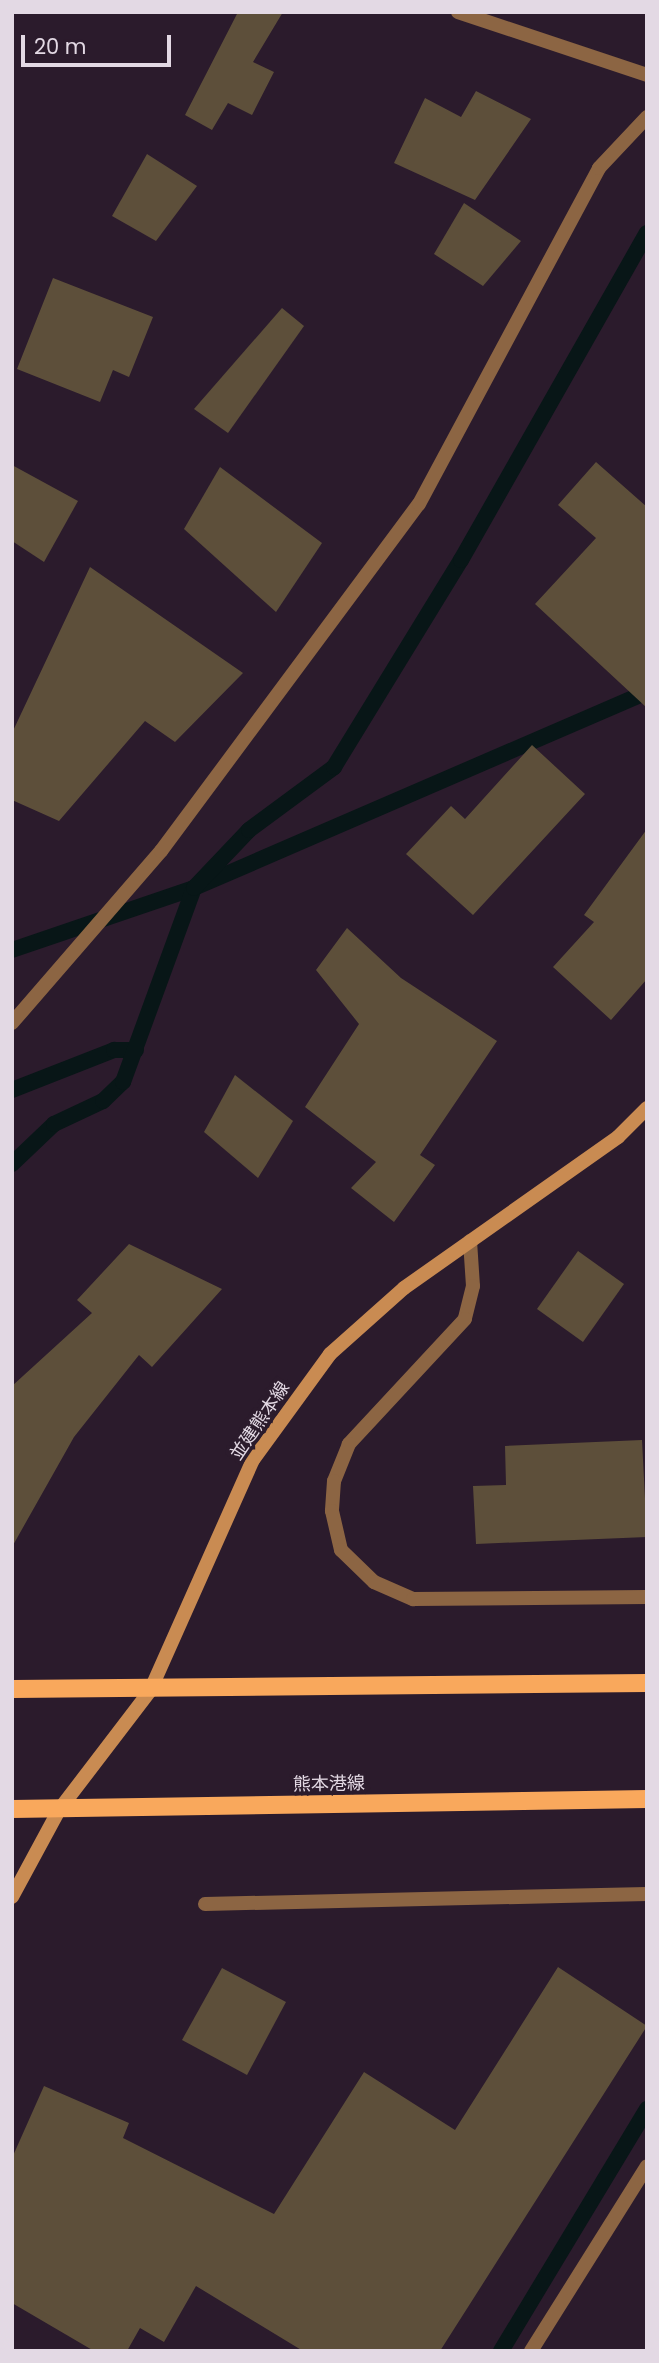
<!DOCTYPE html>
<meta charset="utf-8">
<style>
body{margin:0}
#map{position:relative;width:659px;height:2363px;overflow:hidden;background:#2b1b2c;font-family:Poppins,"Noto Sans JP",sans-serif}
div>[style]{position:absolute}
.stream>*{height:16px;margin:-8px;padding:0 8px;transform-origin:8px;border-radius:8px;background:#081617}
.building>*{inset:0;background:#5d4f3a}
.street>*{height:14px;margin:-7px;padding:0 7px;transform-origin:7px;border-radius:7px;background:#8c6543}
.secondary>*{height:14px;margin:-7px;padding:0 7px;transform-origin:7px;border-radius:7px;background:#c98b52}
.primary>*{height:18px;margin:-9px;padding:0 9px;transform-origin:9px;border-radius:9px;background:#f9a85c}
span{translate:-50% -50%;white-space:nowrap;text-align:center;line-height:1.15;-webkit-text-stroke:7px #2b1b2c;paint-order:stroke}
.street-label{font-size:18px;color:#e3d9e4}
.frame{position:absolute;inset:0;border:14px solid #e3d9e4;pointer-events:none}
.scale{position:absolute;left:21px;top:35px;width:150px;height:32px;box-sizing:border-box;border:4px solid #e3d9e4;border-top:0;padding-left:9px;font-size:21px;line-height:24px;white-space:nowrap;color:#e3d9e4;-webkit-text-stroke:5px #2b1b2c;paint-order:stroke}
</style>
<div id="map">
<div class="stream">
<div style="left:12px;top:950px;width:192px;rotate:-18.8deg"></div>
<div style="left:194px;top:888px;width:494px;rotate:-23.4deg"></div>
<div style="left:12px;top:1090px;width:110px;rotate:-21.4deg"></div>
<div style="left:114px;top:1050px;width:22px"></div>
<div style="left:12px;top:1164px;width:58px;rotate:-43.6deg"></div>
<div style="left:54px;top:1124px;width:54px;rotate:-25.1deg"></div>
<div style="left:103px;top:1101px;width:28px;rotate:-44deg"></div>
<div style="left:123px;top:1082px;width:207px;rotate:-69.9deg"></div>
<div style="left:194px;top:888px;width:80px;rotate:-46.5deg"></div>
<div style="left:249px;top:830px;width:106px;rotate:-36.5deg"></div>
<div style="left:334px;top:767px;width:243px;rotate:-58.5deg"></div>
<div style="left:461px;top:560px;width:376px;rotate:-60.4deg"></div>
<div style="left:501px;top:2351px;width:283px;rotate:-58.9deg"></div>
</div>
<div class="building">
<div style="clip-path:polygon(238px 12px,283px 12px,253px 62px,274px 72px,252px 115px,228px 103px,212px 130px,185px 115px)"></div>
<div style="clip-path:polygon(476px 91px,531px 119px,475px 200px,394px 163px,425px 98px,461px 117px)"></div>
<div style="clip-path:polygon(147px 154px,197px 186px,156px 241px,112px 216px)"></div>
<div style="clip-path:polygon(464px 203px,521px 241px,483px 286px,434px 254px)"></div>
<div style="clip-path:polygon(53px 278px,153px 317px,129px 377px,113px 370px,100px 402px,17px 369px)"></div>
<div style="clip-path:polygon(282px 308px,304px 326px,228px 433px,194px 409px)"></div>
<div style="clip-path:polygon(596px 462px,647px 507px,647px 708px,535px 604px,596px 538px,558px 505px)"></div>
<div style="clip-path:polygon(12px 465px,78px 501px,44px 562px,12px 541px)"></div>
<div style="clip-path:polygon(220px 467px,322px 543px,276px 612px,184px 529px)"></div>
<div style="clip-path:polygon(90px 567px,243px 673px,175px 742px,145px 721px,59px 821px,12px 800px,12px 733px)"></div>
<div style="clip-path:polygon(532px 745px,585px 794px,473px 915px,406px 854px,451px 806px,465px 819px)"></div>
<div style="clip-path:polygon(647px 829px,647px 979px,611px 1020px,553px 967px,594px 922px,584px 915px)"></div>
<div style="clip-path:polygon(347px 928px,401px 978px,497px 1041px,420px 1155px,435px 1165px,394px 1222px,351px 1188px,376px 1162px,305px 1107px,359px 1024px,316px 970px)"></div>
<div style="clip-path:polygon(235px 1075px,293px 1121px,258px 1178px,204px 1132px)"></div>
<div style="clip-path:polygon(129px 1244px,222px 1289px,152px 1367px,139px 1355px,74px 1437px,12px 1547px,12px 1386px,92px 1313px,77px 1300px)"></div>
<div style="clip-path:polygon(578px 1251px,624px 1284px,583px 1342px,537px 1309px)"></div>
<div style="clip-path:polygon(642px 1440px,647px 1537px,476px 1544px,473px 1486px,506px 1485px,505px 1446px)"></div>
<div style="clip-path:polygon(558px 1967px,647px 2026px,440px 2351px,303px 2351px,196px 2286px,164px 2342px,140px 2328px,127px 2351px,94px 2351px,12px 2303px,12px 2158px,44px 2086px,129px 2123px,123px 2138px,274px 2214px,364px 2072px,455px 2130px)"></div>
<div style="clip-path:polygon(222px 1968px,286px 2002px,247px 2075px,182px 2040px)"></div>
</div>
<div class="street">
<div style="left:458px;top:12px;width:199px;rotate:18.4deg"></div>
<div style="left:12px;top:1023px;width:228px;rotate:-49.1deg"></div>
<div style="left:161px;top:851px;width:432px;rotate:-53.4deg"></div>
<div style="left:419px;top:504px;width:381px;rotate:-61.8deg"></div>
<div style="left:599px;top:168px;width:70px;rotate:-46.7deg"></div>
<div style="left:470px;top:1241px;width:45px;rotate:86.2deg"></div>
<div style="left:473px;top:1286px;width:34px;rotate:104deg"></div>
<div style="left:465px;top:1319px;width:171px;rotate:132.9deg"></div>
<div style="left:349px;top:1444px;width:40px;rotate:112deg"></div>
<div style="left:334px;top:1481px;width:30px;rotate:94deg"></div>
<div style="left:332px;top:1511px;width:40px;rotate:77deg"></div>
<div style="left:341px;top:1550px;width:46px;rotate:44.1deg"></div>
<div style="left:374px;top:1582px;width:43px;rotate:23.6deg"></div>
<div style="left:413px;top:1599px;width:234px;rotate:-0.5deg"></div>
<div style="left:205px;top:1904px;width:442px;rotate:-1.3deg"></div>
<div style="left:531px;top:2351px;width:218px;rotate:-57.9deg"></div>
</div>
<div class="secondary">
<div style="left:12px;top:1897px;width:99px;rotate:-61.6deg"></div>
<div style="left:59px;top:1810px;width:150px;rotate:-52.6deg"></div>
<div style="left:150px;top:1691px;width:253px;rotate:-66deg"></div>
<div style="left:253px;top:1460px;width:131px;rotate:-54deg"></div>
<div style="left:330px;top:1354px;width:99px;rotate:-41.7deg"></div>
<div style="left:404px;top:1288px;width:262px;rotate:-35.2deg"></div>
<div style="left:618px;top:1137px;width:41px;rotate:-45deg"></div>
</div>
<div class="primary">
<div style="left:12px;top:1689px;width:635px;rotate:-0.54deg"></div>
<div style="left:12px;top:1809px;width:635px;rotate:-0.9deg"></div>
</div>
<div class="street-label">
<span style="left:260px;top:1421px;rotate:-56deg">並建熊本線</span>
<span style="left:329px;top:1784px;rotate:-1deg">熊本港線</span>
</div>
<div class="frame"></div>
<div class="scale">20 m</div>
</div>
